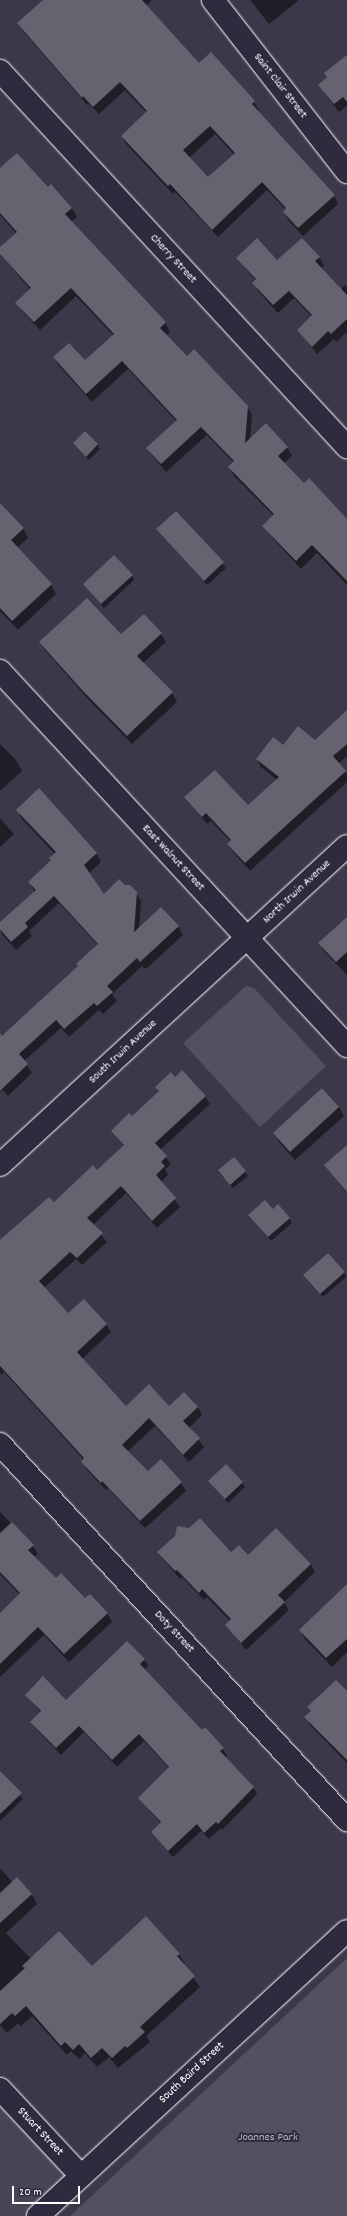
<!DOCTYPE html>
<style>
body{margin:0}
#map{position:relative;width:347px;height:2216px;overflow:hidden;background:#3c3749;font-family:Dekko,sans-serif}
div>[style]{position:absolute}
.built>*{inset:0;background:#494455}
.green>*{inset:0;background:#555060}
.shadow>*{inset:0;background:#0007}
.building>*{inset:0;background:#666270}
.roads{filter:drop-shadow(0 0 1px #fff) drop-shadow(0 0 1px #fff)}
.minor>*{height:22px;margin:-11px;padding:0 11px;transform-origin:11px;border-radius:11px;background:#2f2a3d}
span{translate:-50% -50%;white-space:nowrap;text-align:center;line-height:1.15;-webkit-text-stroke:4px #2f2a3d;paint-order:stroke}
.street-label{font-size:12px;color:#fff}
.park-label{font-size:12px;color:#bbb9bf}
.scale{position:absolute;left:12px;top:2186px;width:68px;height:18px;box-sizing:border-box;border:2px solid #fff;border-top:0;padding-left:5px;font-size:12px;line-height:14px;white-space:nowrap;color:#fff;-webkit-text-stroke:3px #2f2a3d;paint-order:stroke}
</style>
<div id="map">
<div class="built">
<div style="clip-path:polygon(0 2089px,81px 2176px,38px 2216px,0 2216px)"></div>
</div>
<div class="green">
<div style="clip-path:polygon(246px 986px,254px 988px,326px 1066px,260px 1127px,183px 1043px)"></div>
<div style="clip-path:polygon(347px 1958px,347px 2216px,70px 2216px)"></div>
</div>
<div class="shadow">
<div style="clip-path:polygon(evenodd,45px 0,152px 0,146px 6px,199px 64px,211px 54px,254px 102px,259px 110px,257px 112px,334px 195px,338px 204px,303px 236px,288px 220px,284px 212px,286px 210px,267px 190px,218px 237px,175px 192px,173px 194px,127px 145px,122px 137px,147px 113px,125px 90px,99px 114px,89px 104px,87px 105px,23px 31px,18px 23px,45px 0,215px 134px,234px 154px,208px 178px,189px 158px,215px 134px)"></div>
<div style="clip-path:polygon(250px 0,298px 0,298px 1px,269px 24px)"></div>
<div style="clip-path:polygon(347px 56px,347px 106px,339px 112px,319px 85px)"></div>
<div style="clip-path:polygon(0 170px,48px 189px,72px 208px,77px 217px,71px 222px,165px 323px,170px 332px,166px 335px,187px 357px,247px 406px,252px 415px,250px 439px,287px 447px,292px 456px,283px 464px,304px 484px,347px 520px,347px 585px,317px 553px,301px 569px,269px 534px,264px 526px,274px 516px,234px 476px,229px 467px,234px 463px,207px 435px,166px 472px,147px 449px,177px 422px,128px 369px,92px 402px,59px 366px,54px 357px,85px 361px,114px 336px,76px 296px,40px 330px,22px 311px,17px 303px,31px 290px,0 254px,0 248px,16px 233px,0 215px)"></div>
<div style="clip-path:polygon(319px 257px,324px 266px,321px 268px,340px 290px,345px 285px,347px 287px,347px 332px,336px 342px,334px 339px,317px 354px,298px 330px,312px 317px,294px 298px,278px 313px,258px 291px,254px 283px,256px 281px,237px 258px,277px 261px)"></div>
<div style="clip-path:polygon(74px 444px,97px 444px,100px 449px,89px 460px)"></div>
<div style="clip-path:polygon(0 508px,23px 528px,28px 538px,17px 548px,51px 584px,56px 594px,18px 630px,0 611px)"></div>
<div style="clip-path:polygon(176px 512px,226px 568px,207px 585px,157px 529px)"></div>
<div style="clip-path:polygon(132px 575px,134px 580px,104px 608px,84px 584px)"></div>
<div style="clip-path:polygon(161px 634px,166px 642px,143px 663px,172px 693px,177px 702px,132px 744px,88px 699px,46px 651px,40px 642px)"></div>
<div style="clip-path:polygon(347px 711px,347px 756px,338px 764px,347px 774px,347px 782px,250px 871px,233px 852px,229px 844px,231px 842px,211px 821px,207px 824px,186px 797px,247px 807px,277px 780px,261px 767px,257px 759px,283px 746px,315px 741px)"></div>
<div style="clip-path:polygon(0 744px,16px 760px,22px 771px,0 791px)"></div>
<div style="clip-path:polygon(17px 810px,96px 853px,101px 862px,89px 873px,104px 896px,124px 886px,136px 893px,141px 901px,139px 928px,178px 926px,183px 935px,146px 969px,142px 966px,112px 994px,117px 1001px,103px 1014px,99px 1010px,69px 1037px,61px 1028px,24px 1061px,32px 1073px,8px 1096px,3px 1090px,0 1092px,0 1039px,79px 966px,98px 945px,59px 903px,29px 931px,32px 936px,16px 950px,2px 934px,0 923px,35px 892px,29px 882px,52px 861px,55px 854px,22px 819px)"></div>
<div style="clip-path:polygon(0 818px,14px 834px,0 847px)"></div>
<div style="clip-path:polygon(347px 918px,347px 975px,324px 951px,320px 943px)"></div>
<div style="clip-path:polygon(175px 1078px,205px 1096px,210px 1104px,160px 1150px,171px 1164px,165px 1169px,168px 1175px,161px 1182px,180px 1207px,157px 1228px,126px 1193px,93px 1225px,107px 1242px,82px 1265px,76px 1259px,44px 1288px,68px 1315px,106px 1324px,111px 1332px,82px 1359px,126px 1407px,198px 1407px,202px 1415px,189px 1428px,204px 1447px,189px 1462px,155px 1426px,127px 1452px,148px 1473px,161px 1461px,181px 1483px,186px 1491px,145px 1528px,108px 1488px,106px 1490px,87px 1470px,82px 1462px,84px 1460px,4px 1372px,2px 1375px,0 1373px,0 1241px,97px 1171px,124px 1146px,112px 1131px,131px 1118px,159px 1092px,156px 1087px)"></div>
<div style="clip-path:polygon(339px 1107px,344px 1116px,295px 1160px,279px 1142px,274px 1133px)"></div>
<div style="clip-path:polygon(347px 1146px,347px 1191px,346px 1192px,325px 1165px)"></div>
<div style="clip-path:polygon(219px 1171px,245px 1172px,248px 1176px,233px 1188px)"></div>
<div style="clip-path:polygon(250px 1216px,289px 1218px,292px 1223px,271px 1241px)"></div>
<div style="clip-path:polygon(344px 1272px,346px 1277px,323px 1297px,307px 1280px)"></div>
<div style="clip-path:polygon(226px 1465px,245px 1487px,228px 1503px,209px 1481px)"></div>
<div style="clip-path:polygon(0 1512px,33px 1546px,38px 1554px,34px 1557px,56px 1580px,107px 1613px,112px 1622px,69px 1662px,44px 1635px,0 1677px,0 1623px,20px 1595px,0 1574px)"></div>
<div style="clip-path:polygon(276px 1529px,311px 1564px,315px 1572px,284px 1602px,289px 1610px,246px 1650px,226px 1625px,230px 1621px,207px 1597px,204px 1600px,182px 1577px,180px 1579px,158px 1553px,231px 1554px,248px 1556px)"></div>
<div style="clip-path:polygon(347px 1586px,347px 1652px,332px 1667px,305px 1639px,300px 1630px)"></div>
<div style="clip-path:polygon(144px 1659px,148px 1666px,144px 1670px,202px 1731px,223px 1749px,227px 1756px,225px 1758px,253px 1787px,257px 1794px,222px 1830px,221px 1828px,209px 1839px,201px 1831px,173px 1857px,152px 1833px,161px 1824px,139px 1798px,169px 1768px,144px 1741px,117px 1767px,84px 1732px,61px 1755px,36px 1729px,32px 1722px,41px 1713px,26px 1695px,66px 1701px)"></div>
<div style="clip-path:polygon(347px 1693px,347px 1763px,310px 1725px,306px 1717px,311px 1712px,308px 1707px)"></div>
<div style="clip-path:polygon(0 1772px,23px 1799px,0 1821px)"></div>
<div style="clip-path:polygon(0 1868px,13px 1883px,32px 1894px,37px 1904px,6px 1933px,31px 1959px,92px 1967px,179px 1954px,185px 1964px,184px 1965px,200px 1987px,146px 2036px,150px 2042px,118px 2068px,109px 2057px,97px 2067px,85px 2053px,79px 2059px,71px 2051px,67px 2055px,32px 2016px,21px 2026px,18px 2023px,7px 2033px,0 2025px)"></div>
</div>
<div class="building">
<div style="clip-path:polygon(evenodd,43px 0,142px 0,199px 63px,211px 52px,255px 101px,252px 104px,335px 195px,298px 228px,283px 212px,286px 208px,262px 182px,212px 230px,170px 184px,168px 186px,121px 136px,147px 111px,120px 82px,93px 107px,83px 96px,82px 98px,17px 23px,43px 0,210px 126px,235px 153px,208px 177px,183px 150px,210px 126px)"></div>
<div style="clip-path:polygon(347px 55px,347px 102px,343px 97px,334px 104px,318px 85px,327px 77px,324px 73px)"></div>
<div style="clip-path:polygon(17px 153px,48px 187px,51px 184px,72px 208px,65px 214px,166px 322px,160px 328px,187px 356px,194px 349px,248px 406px,245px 443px,266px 423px,288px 447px,278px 456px,304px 483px,309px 478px,347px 519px,347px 581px,312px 545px,296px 561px,262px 526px,274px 514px,228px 467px,234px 461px,201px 427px,161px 464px,146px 448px,177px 420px,122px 361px,86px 394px,53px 357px,69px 343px,85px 360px,114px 334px,71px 288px,34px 322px,15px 303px,31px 288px,0 254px,0 247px,17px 232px,0 213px,0 168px)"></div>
<div style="clip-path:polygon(257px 238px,277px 260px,302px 238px,320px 257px,315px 261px,347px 295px,347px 319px,331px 334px,328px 331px,312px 347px,297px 330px,312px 315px,289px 291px,273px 305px,252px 283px,256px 279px,236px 258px)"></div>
<div style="clip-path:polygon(85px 431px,98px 444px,86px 457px,73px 443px)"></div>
<div style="clip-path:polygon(0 503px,24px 528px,11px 540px,52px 584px,12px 621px,0 608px)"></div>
<div style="clip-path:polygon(176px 511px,224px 562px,204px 581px,156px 529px)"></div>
<div style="clip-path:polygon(114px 555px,133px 575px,101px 604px,83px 584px)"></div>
<div style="clip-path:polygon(87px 598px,121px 634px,144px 614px,162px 633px,137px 656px,173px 692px,127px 736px,82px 690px,39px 642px)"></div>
<div style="clip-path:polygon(347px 710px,347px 744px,333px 756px,346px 771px,245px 863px,227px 844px,231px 840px,206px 813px,202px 817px,184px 797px,215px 770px,248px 805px,279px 777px,256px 759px,273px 737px,283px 745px,298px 726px,315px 740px)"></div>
<div style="clip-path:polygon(39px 788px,97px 853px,84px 865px,104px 894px,119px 879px,125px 885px,130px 885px,137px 892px,134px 932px,161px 907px,179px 926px,140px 962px,137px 958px,107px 986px,113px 992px,97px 1006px,94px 1003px,64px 1029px,56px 1020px,19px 1054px,28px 1064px,0 1091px,0 1033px,2px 1036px,19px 1020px,78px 966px,76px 964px,98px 944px,54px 896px,25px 923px,28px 927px,11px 942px,0 929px,0 922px,36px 890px,28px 882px,51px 860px,49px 858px,56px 852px,16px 810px)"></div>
<div style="clip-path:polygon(347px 917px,347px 952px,336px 962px,318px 943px)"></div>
<div style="clip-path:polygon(182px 1070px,206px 1096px,155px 1143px,167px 1156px,161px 1162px,165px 1166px,156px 1175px,176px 1198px,152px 1221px,121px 1186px,87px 1218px,103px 1233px,77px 1258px,70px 1252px,39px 1281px,68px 1313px,84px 1299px,107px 1324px,77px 1352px,126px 1406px,149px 1384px,169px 1406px,184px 1392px,198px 1407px,183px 1421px,200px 1438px,183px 1455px,149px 1418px,122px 1445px,148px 1471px,161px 1459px,182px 1482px,140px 1521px,102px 1481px,101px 1483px,81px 1462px,84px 1458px,0 1366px,0 1240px,49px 1197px,54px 1202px,93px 1165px,97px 1170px,124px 1145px,111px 1131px,129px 1113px,132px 1116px,159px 1091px,155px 1087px,171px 1072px,175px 1077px)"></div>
<div style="clip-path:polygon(322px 1088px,339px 1107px,290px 1152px,273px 1133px)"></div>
<div style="clip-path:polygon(347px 1145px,347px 1192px,324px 1165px)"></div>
<div style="clip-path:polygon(234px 1157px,246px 1171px,230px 1185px,218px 1170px)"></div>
<div style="clip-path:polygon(265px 1200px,273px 1209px,278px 1204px,290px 1218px,268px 1237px,248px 1215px)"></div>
<div style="clip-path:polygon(328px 1253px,345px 1272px,320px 1294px,303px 1275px)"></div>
<div style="clip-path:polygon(226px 1464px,243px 1482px,225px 1499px,208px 1481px)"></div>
<div style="clip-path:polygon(200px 1518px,231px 1552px,239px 1545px,248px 1555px,276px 1528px,311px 1564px,278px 1595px,285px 1602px,241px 1643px,225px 1625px,231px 1619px,202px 1589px,199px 1593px,177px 1570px,175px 1571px,157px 1552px,175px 1536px,177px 1526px,189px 1528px)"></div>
<div style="clip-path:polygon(12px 1522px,34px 1545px,28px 1550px,56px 1578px,61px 1573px,85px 1598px,90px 1594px,108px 1613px,64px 1654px,38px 1627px,0 1664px,0 1613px,20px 1593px,0 1572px,0 1533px)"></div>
<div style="clip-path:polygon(347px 1584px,347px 1639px,326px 1658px,299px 1630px)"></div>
<div style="clip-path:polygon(127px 1641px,145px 1659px,140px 1664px,202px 1730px,205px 1727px,224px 1748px,220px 1751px,254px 1787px,218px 1824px,216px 1822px,204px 1833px,197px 1824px,168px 1851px,151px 1832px,161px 1822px,138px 1798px,169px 1767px,139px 1734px,112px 1760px,79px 1726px,56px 1748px,30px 1722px,41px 1711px,25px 1695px,43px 1676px,66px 1700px)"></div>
<div style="clip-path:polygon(336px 1680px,347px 1691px,347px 1760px,304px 1717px,311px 1711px,307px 1707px)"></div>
<div style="clip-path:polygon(0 1771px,22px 1793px,0 1814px)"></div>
<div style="clip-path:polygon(17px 1877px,32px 1894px,0 1923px,0 1893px)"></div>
<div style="clip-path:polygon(146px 1916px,180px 1954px,177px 1956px,195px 1976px,140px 2027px,145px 2032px,127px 2048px,125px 2046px,112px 2058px,102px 2048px,91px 2058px,79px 2044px,73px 2050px,65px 2042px,61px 2046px,26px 2006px,15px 2016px,12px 2013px,0 2024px,0 1991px,25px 1968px,22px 1966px,59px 1931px,92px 1966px)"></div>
</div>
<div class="roads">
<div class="minor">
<div style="left:213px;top:0;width:218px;rotate:52.1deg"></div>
<div style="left:0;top:71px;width:512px;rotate:47.3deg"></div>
<div style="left:0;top:671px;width:511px;rotate:47.22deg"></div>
<div style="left:0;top:1165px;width:471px;rotate:-42.6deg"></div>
<div style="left:0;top:1444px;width:512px;rotate:47.3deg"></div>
<div style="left:0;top:2089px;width:119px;rotate:47deg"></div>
<div style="left:38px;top:2216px;width:420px;rotate:-42.7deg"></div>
</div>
</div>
<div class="street-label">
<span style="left:280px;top:86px;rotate:52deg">Saint Clair Street</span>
<span style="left:173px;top:259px;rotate:47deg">Cherry Street</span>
<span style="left:173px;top:858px;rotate:47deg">East Walnut Street</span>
<span style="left:297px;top:892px;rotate:-43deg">North Irwin Avenue</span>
<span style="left:123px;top:1052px;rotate:-43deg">South Irwin Avenue</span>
<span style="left:174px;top:1632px;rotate:47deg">Doty Street</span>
<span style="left:192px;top:2073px;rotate:-43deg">South Baird Street</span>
<span style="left:40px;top:2132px;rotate:47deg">Stuart Street</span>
</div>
<div class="park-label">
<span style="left:268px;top:2138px">Joannes Park</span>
</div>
<div class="scale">20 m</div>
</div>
